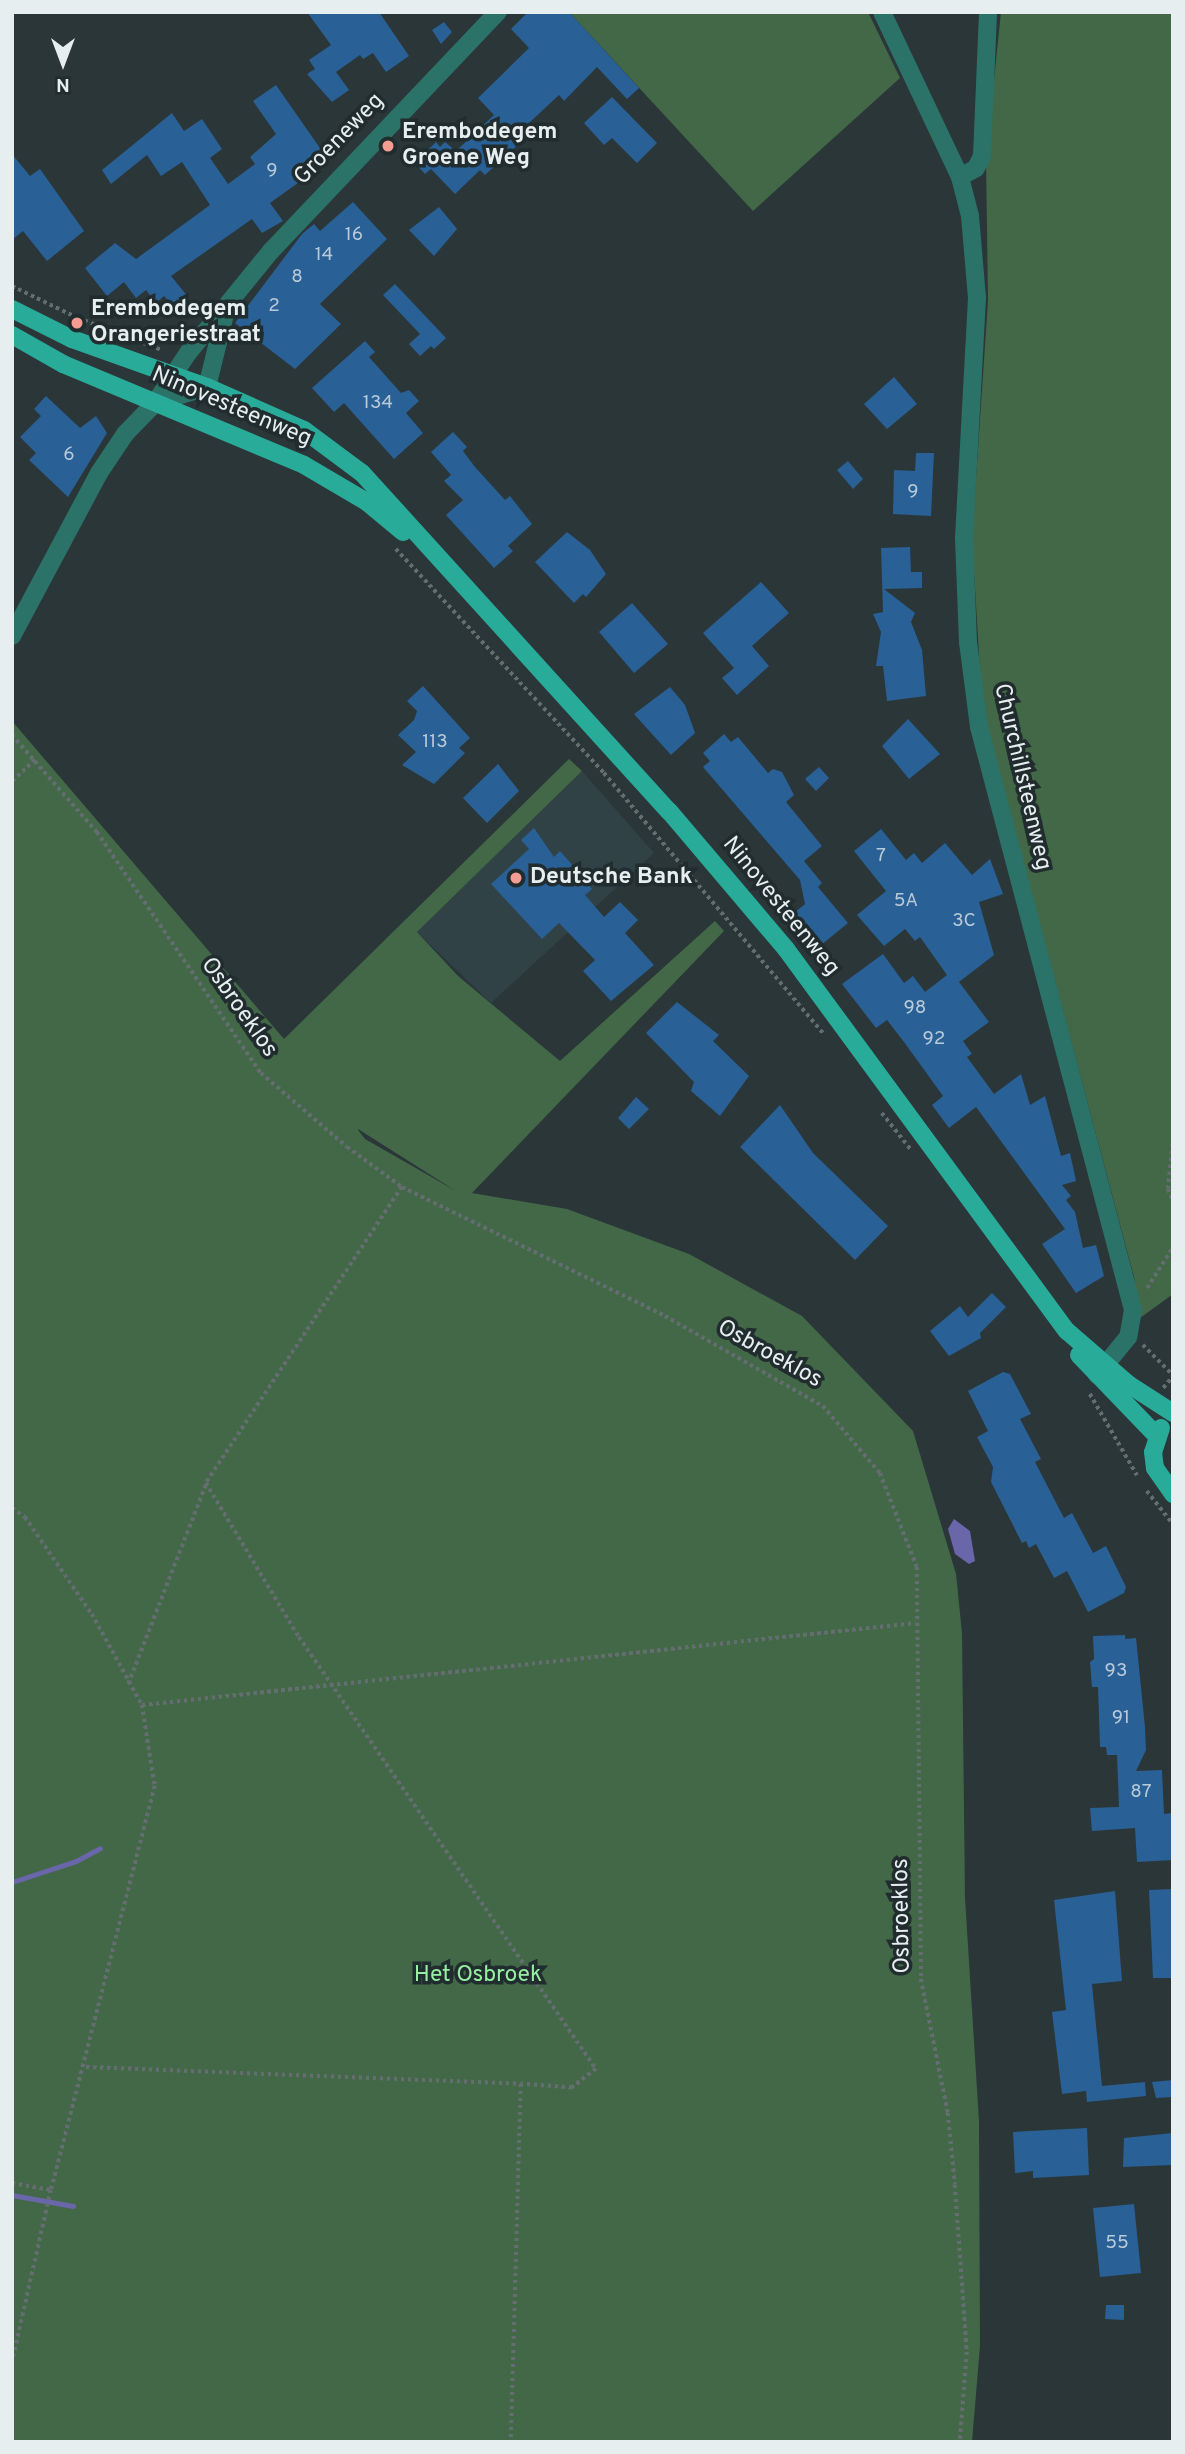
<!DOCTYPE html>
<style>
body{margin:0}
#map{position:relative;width:1185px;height:2454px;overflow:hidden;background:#2b3639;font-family:Overpass,sans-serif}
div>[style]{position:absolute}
.built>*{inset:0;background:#304246}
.green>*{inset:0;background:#426847}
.water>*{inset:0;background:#6966a9}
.stream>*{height:5px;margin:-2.5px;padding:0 2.5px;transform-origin:2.5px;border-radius:2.5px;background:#6966a9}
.building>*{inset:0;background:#296095}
.path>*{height:3.5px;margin-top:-1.75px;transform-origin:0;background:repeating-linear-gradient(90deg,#646e71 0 3.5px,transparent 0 7px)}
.minor>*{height:18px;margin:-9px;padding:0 9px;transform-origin:9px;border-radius:9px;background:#2b7368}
.major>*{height:18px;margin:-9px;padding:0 9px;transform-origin:9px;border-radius:9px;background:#29ab9a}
.dots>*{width:19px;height:19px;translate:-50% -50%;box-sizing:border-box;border:4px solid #212c2e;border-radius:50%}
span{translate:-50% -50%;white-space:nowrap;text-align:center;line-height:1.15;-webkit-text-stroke:7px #212c2e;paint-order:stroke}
.number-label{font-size:19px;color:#b8cad9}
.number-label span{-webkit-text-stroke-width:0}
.poi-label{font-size:23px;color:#e7eef0;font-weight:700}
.left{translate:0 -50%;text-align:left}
.street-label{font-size:23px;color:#e7eef0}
.park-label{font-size:23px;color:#97eea3}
.frame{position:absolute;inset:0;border:14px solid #e7eef0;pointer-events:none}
.north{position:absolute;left:28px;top:28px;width:70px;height:70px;-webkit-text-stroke:5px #212c2e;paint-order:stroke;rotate:180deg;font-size:19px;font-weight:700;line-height:28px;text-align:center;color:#e7eef0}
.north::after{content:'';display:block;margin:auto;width:24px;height:32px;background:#e7eef0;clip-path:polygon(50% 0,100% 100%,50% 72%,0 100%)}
</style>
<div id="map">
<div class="built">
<div style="clip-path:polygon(582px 771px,654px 853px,491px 1003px,417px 932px)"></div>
</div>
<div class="green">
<div style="clip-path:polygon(569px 12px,868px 12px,900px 78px,753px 211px)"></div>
<div style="clip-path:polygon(1001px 12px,1173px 12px,1173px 1294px,1140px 1318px,1134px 1277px,987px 726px,981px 688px,972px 538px,988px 301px,986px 157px)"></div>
<div style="clip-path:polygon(evenodd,12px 721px,284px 1039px,569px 759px,582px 771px,417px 932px,458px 976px,560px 1061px,715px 921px,724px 931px,472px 1193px,567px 1209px,689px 1254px,802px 1316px,913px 1431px,956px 1574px,962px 1633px,965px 1898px,979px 2121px,980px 2346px,972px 2442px,12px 2442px,12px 721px,358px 1130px,358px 1129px,456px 1191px,365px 1139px,358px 1130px)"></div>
</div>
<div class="water">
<div style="clip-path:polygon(954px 1519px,970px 1531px,975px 1561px,969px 1564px,955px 1554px,948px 1529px)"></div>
</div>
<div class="stream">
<div style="left:12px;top:1882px;width:67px;rotate:-18.2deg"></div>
<div style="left:76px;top:1861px;width:27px;rotate:-28deg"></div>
<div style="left:12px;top:2195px;width:62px;rotate:10.2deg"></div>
</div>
<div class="building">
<div style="clip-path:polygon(307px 12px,379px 12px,409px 56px,386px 72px,373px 53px,363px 59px,360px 55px,336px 72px,349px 90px,332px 102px,307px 74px,315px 69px,309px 60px,331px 45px)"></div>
<div style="clip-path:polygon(528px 12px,569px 12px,639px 88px,627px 99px,597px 67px,564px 101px,559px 95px,529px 123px,517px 136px,521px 142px,485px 175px,480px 170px,455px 194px,431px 169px,425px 174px,415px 163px,436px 142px,440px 147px,445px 142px,456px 151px,494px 115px,478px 98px,529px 48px,511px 29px)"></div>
<div style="clip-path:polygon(444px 22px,452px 32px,441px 44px,432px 30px)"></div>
<div style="clip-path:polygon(276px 85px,322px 151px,302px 164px,309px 175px,270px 203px,283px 221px,262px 233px,252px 219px,171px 276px,189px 298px,175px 309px,164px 296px,156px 303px,146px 290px,136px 298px,124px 282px,107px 296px,85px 268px,115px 243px,136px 259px,210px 205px,182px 162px,161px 176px,147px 155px,111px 184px,102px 170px,172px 113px,184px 131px,202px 119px,222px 149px,210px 158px,228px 184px,255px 164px,250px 157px,276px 134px,253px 101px)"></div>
<div style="clip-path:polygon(612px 97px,657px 143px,637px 163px,612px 138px,604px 145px,584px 123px)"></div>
<div style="clip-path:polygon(12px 154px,30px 176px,40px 169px,84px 231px,47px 261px,23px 231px,12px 240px)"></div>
<div style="clip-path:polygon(353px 202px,387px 239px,320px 304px,341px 324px,295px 369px,235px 323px,302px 234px,314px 224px,320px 231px)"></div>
<div style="clip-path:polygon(439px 207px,457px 229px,434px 256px,409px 230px)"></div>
<div style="clip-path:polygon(395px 284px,446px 338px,434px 349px,431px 346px,420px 356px,409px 344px,420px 334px,383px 295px)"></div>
<div style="clip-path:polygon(365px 341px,375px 352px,369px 357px,401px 393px,409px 390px,419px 401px,406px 413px,423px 433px,394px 459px,344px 403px,334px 412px,312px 388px)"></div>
<div style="clip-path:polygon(894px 377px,917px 404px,887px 429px,864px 404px)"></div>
<div style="clip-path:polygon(46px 396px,80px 428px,96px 416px,107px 433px,68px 497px,29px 460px,36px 453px,20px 437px,41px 416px,34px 409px)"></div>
<div style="clip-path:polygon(453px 432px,467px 447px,463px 451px,475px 467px,505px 500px,510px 496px,532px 524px,508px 546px,513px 551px,494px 568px,446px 515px,463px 500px,444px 481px,451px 475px,431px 452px)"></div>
<div style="clip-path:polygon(916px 453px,934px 453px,931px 516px,893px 514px,894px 470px,915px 471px)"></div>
<div style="clip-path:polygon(848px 461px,863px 479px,853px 489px,837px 470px)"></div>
<div style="clip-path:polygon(567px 532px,590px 550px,606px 574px,586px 597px,583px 594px,574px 603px,535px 562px)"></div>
<div style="clip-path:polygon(910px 547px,911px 572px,922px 572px,922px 588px,884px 589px,915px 613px,911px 622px,922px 650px,926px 696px,887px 701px,883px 666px,876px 666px,881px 632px,873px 614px,883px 612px,881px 548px)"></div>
<div style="clip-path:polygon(761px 582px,789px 613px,752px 646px,769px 666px,737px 695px,722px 678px,734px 668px,703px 633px)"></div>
<div style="clip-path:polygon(632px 603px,668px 644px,634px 673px,599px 632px)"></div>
<div style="clip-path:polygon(423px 686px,470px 738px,459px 748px,465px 753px,434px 784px,402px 765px,416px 752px,398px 735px,414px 720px,417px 711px,407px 701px)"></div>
<div style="clip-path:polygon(670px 687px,685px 705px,695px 733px,671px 755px,634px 714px)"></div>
<div style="clip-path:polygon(908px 719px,940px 754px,909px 779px,882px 746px)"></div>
<div style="clip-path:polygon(724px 734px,731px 742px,738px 737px,768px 773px,773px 769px,782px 772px,794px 795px,786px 802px,822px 846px,804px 861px,822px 883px,818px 887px,848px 923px,815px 950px,789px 917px,805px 904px,800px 880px,703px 767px,710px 761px,703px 753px)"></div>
<div style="clip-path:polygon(498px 764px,519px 791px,487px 823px,463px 798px)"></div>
<div style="clip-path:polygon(819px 767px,829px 778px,816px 791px,805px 779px)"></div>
<div style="clip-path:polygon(534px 828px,554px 857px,560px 851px,577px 870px,592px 889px,585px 895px,604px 917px,620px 902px,638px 920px,625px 933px,654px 965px,611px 1001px,583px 971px,595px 960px,559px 923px,542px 939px,491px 884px,529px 849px,521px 840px)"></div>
<div style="clip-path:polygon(881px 829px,906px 860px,914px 853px,922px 863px,945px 843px,972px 875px,990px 859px,1003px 894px,979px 902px,994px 955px,959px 982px,989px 1022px,963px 1041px,972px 1054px,967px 1057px,994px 1094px,1021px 1074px,1030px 1105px,1045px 1096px,1061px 1156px,1070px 1153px,1076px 1181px,1062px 1185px,1071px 1196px,1066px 1200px,1075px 1212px,1083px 1248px,1096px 1245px,1104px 1276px,1076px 1293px,1042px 1244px,1065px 1229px,976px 1107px,949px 1128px,932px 1105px,943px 1096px,904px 1042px,887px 1020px,876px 1028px,842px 984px,883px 954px,904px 983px,913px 976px,925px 992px,947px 975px,920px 937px,915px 941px,905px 929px,884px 946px,857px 915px,886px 891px,854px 851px)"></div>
<div style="clip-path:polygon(677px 1002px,719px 1035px,713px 1041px,749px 1076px,720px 1116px,691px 1091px,694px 1082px,646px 1033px)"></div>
<div style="clip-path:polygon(636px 1097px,649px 1109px,629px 1129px,618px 1118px)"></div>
<div style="clip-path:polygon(780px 1105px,813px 1153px,888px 1226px,855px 1260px,740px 1147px)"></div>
<div style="clip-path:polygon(992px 1293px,1006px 1307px,980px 1333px,981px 1338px,949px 1356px,930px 1331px,960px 1306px,968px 1317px)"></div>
<div style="clip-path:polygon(1003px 1372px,1010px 1374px,1031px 1414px,1020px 1419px,1041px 1459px,1035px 1462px,1064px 1518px,1072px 1513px,1093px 1553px,1106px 1546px,1126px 1587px,1124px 1593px,1088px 1612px,1067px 1571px,1054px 1578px,1036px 1544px,1029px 1548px,1026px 1541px,1022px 1543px,991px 1482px,993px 1467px,977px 1437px,988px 1431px,968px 1391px)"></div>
<div style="clip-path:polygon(1125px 1635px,1125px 1639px,1136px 1638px,1145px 1727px,1146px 1750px,1136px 1771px,1162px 1770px,1164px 1814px,1173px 1813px,1173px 1860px,1137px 1862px,1135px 1828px,1092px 1831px,1090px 1808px,1119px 1807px,1117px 1755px,1107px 1755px,1106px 1747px,1100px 1747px,1098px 1687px,1092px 1687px,1090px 1662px,1094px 1659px,1093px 1636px)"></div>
<div style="clip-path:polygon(1173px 1889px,1173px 1978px,1153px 1978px,1149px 1890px)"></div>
<div style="clip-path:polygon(1115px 1891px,1122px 1981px,1092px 1984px,1102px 2086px,1145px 2082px,1146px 2096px,1087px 2102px,1086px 2091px,1062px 2094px,1052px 2012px,1066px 2010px,1054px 1900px)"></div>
<div style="clip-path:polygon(1173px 2080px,1173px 2097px,1156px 2098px,1152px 2082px)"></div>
<div style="clip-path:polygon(1087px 2128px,1089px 2175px,1033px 2178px,1033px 2171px,1015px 2173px,1013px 2132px)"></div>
<div style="clip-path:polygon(1173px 2133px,1173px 2165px,1123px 2167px,1124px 2138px)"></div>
<div style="clip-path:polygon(1134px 2204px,1141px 2273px,1100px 2277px,1093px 2208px)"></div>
<div style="clip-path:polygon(1106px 2305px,1124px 2305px,1124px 2320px,1105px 2319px)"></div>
</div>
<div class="path">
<div style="left:12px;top:286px;width:73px;rotate:25.9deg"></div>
<div style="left:78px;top:318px;width:90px;rotate:20.9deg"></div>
<div style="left:396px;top:549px;width:306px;rotate:47.1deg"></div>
<div style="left:604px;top:773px;width:341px;rotate:49.9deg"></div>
<div style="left:12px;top:735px;width:129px;rotate:48.8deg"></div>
<div style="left:97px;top:832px;width:292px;rotate:55.8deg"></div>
<div style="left:261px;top:1073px;width:113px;rotate:40.7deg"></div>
<div style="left:347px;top:1147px;width:68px;rotate:36deg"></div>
<div style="left:402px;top:1187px;width:293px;rotate:26.1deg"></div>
<div style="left:665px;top:1316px;width:182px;rotate:29.7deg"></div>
<div style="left:823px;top:1406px;width:88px;rotate:49.6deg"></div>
<div style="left:880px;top:1473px;width:101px;rotate:68.5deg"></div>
<div style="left:917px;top:1567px;width:412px;rotate:89.4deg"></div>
<div style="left:921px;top:1979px;width:137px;rotate:78.6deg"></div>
<div style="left:948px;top:2113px;width:72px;rotate:84.4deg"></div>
<div style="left:955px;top:2185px;width:167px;rotate:85.9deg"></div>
<div style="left:967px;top:2352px;width:90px;rotate:94.4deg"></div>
<div style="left:12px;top:781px;width:33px;rotate:-43deg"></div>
<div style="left:882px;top:1113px;width:48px;rotate:51.7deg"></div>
<div style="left:1173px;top:1144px;width:45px;rotate:96.3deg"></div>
<div style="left:1168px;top:1189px;width:12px;rotate:66deg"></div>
<div style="left:402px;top:1187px;width:355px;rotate:123.5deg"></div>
<div style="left:206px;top:1483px;width:180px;rotate:58.9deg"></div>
<div style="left:299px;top:1637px;width:524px;rotate:55.49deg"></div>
<div style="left:596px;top:2069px;width:31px;rotate:142deg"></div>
<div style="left:572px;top:2088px;width:51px;rotate:-175.5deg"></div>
<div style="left:521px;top:2084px;width:358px;rotate:91.6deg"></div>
<div style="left:1147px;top:1288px;width:49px;rotate:-57.6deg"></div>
<div style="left:1143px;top:1345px;width:42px;rotate:45deg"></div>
<div style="left:1163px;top:1388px;width:16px;rotate:-50deg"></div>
<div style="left:1090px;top:1394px;width:94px;rotate:59.9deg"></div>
<div style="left:1147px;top:1491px;width:42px;rotate:51.8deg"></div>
<div style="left:12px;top:1508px;width:16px;rotate:35deg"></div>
<div style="left:25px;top:1517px;width:118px;rotate:55.4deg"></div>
<div style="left:92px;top:1614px;width:104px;rotate:61.2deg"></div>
<div style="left:142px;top:1705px;width:82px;rotate:80.9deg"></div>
<div style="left:155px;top:1786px;width:417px;rotate:104.4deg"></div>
<div style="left:51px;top:2190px;width:177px;rotate:102.7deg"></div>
<div style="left:128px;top:1684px;width:215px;rotate:-68.7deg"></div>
<div style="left:142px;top:1705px;width:778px;rotate:-6.05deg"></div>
<div style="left:86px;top:2067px;width:435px;rotate:2.2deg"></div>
<div style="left:12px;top:2183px;width:40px;rotate:10deg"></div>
</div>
<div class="minor">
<div style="left:882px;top:12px;width:183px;rotate:64.7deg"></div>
<div style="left:960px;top:177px;width:40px;rotate:75.6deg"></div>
<div style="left:970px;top:216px;width:82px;rotate:85.1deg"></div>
<div style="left:977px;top:298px;width:240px;rotate:93.1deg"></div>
<div style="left:964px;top:538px;width:104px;rotate:87.8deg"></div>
<div style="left:968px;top:642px;width:86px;rotate:82.6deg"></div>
<div style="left:979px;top:727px;width:603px;rotate:75.2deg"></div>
<div style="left:1133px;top:1310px;width:27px;rotate:100deg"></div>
<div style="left:1128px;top:1337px;width:49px;rotate:129.2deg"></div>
<div style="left:960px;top:177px;width:18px;rotate:-29deg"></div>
<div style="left:976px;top:168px;width:13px;rotate:-63deg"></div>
<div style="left:982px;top:156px;width:144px;rotate:-87.6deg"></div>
<div style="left:155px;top:403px;width:54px;rotate:-17.1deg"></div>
<div style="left:207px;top:387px;width:75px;rotate:-76.1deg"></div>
<div style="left:12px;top:636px;width:185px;rotate:-61.9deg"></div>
<div style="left:99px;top:473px;width:47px;rotate:-56.3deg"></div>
<div style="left:125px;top:434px;width:43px;rotate:-45.9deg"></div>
<div style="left:155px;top:403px;width:60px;rotate:-56.6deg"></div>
<div style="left:188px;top:353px;width:132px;rotate:-50.9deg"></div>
<div style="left:271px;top:251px;width:330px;rotate:-46.5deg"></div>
</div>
<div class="major">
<div style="left:12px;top:309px;width:67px;rotate:26.6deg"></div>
<div style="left:72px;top:339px;width:143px;rotate:19.6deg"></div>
<div style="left:207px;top:387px;width:106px;rotate:23.9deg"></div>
<div style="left:304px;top:430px;width:72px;rotate:36.6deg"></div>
<div style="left:362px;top:473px;width:457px;rotate:47.8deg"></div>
<div style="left:669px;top:811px;width:181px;rotate:49.7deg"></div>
<div style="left:786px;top:949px;width:474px;rotate:53.7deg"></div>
<div style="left:1067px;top:1331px;width:81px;rotate:41deg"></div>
<div style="left:1128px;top:1384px;width:54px;rotate:32.8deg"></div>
<div style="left:12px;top:335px;width:59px;rotate:29.6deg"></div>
<div style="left:63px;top:364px;width:261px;rotate:22.7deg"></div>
<div style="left:304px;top:465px;width:73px;rotate:30.4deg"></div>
<div style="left:367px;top:502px;width:47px;rotate:39.8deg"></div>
<div style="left:1079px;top:1355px;width:112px;rotate:46.1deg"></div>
<div style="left:1161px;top:1428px;width:25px;rotate:108deg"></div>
<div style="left:1153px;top:1452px;width:16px;rotate:83deg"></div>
<div style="left:1155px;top:1468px;width:32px;rotate:55deg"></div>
</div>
<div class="dots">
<div style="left:388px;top:146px;background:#f59c93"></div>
<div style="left:77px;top:323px;background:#f59c93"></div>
<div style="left:516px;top:878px;background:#f59c93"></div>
</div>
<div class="number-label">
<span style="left:272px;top:172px">9</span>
<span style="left:354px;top:236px">16</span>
<span style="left:324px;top:256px">14</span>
<span style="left:297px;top:278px">8</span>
<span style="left:274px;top:307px">2</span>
<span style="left:378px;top:404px">134</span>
<span style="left:69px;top:456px">6</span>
<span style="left:913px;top:493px">9</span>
<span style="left:435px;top:743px">113</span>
<span style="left:881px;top:857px">7</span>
<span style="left:906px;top:902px">5A</span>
<span style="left:964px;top:922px">3C</span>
<span style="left:915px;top:1009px">98</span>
<span style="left:934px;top:1040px">92</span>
<span style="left:1116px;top:1672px">93</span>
<span style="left:1121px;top:1719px">91</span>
<span style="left:1141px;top:1793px">87</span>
<span style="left:1117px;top:2244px">55</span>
</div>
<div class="poi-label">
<span class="left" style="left:402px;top:146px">Erembodegem<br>Groene Weg</span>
<span class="left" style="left:91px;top:323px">Erembodegem<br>Orangeriestraat</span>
<span class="left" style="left:530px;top:878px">Deutsche Bank</span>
</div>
<div class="street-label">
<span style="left:340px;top:140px;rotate:-46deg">Groeneweg</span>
<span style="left:231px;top:408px;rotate:23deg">Ninovesteenweg</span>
<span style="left:1021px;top:777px;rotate:77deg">Churchillsteenweg</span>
<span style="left:780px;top:907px;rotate:51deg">Ninovesteenweg</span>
<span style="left:238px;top:1008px;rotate:55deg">Osbroeklos</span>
<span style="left:769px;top:1355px;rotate:29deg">Osbroeklos</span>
<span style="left:903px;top:1916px;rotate:-91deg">Osbroeklos</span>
</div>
<div class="park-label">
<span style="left:478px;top:1976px">Het Osbroek</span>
</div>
<div class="frame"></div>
<div class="north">N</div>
</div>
